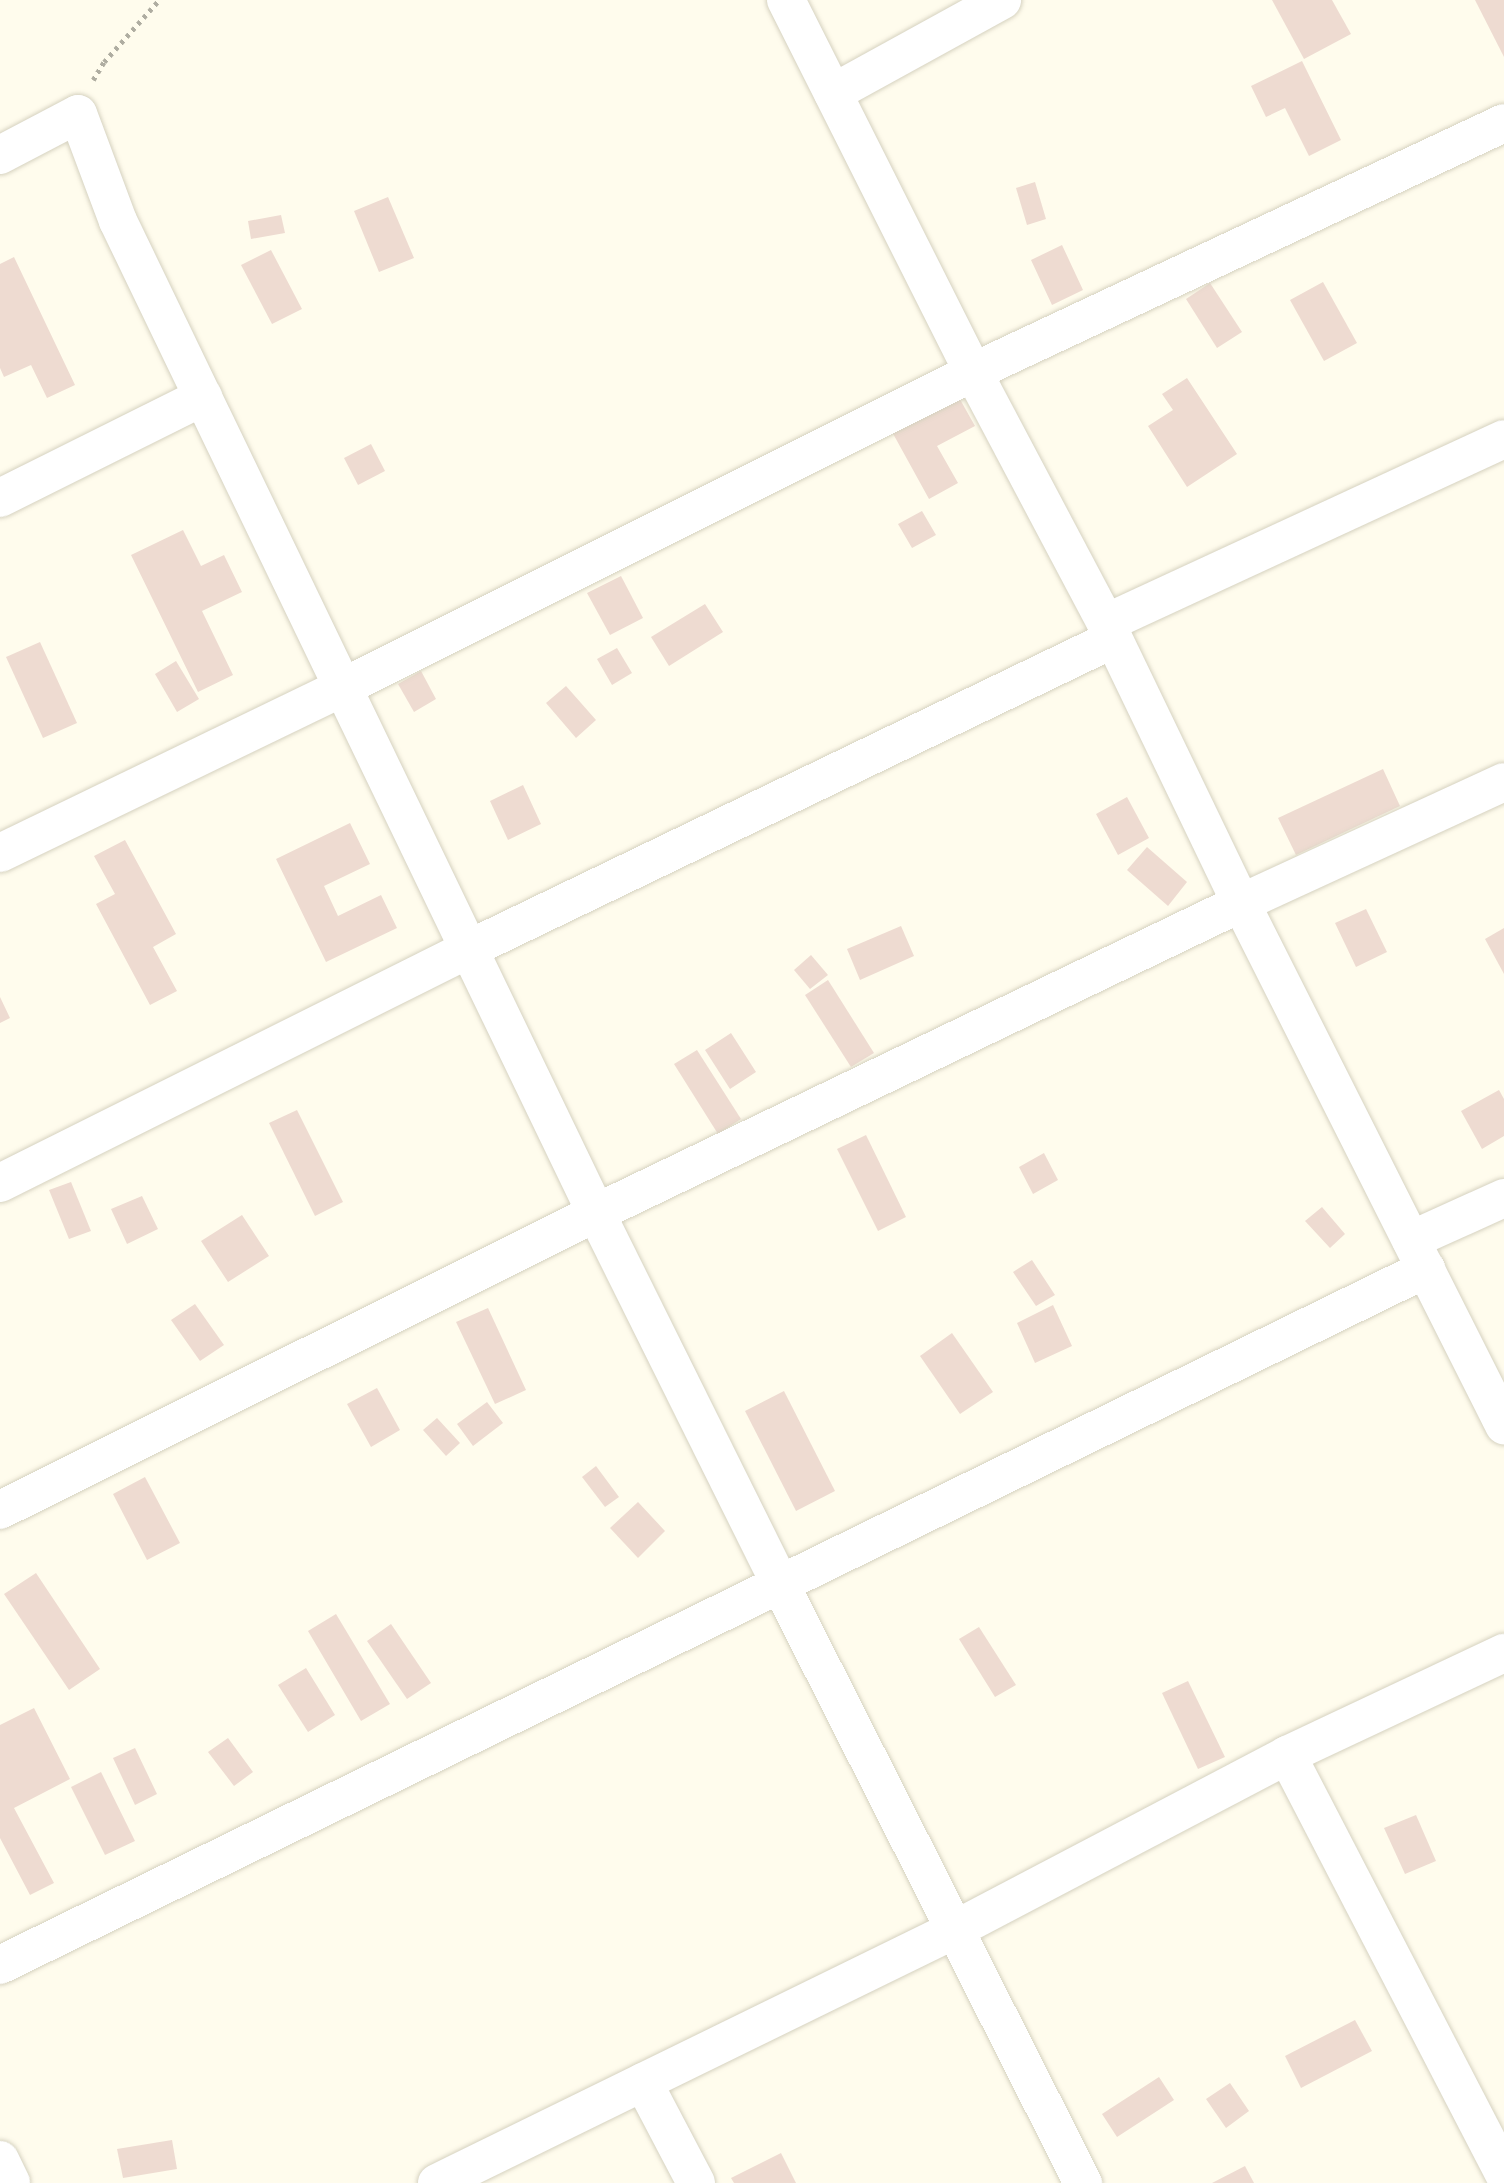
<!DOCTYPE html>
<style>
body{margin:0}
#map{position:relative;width:1504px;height:2183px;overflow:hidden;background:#fffced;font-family:Bitter,serif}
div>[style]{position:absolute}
.building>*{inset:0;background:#eedbd1}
.path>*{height:4.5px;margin-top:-2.25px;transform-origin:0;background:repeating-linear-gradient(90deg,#afada1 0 3.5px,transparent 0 8.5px)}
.roads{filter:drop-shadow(0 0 2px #d6d2c0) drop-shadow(0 0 2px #d6d2c0)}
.minor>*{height:38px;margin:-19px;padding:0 19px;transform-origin:19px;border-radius:19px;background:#fff}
span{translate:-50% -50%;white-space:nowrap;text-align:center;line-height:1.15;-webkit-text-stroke:5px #fff;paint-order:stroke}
</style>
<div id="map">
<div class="building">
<div style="clip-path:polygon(1272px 0,1332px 0,1351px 34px,1304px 59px)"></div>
<div style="clip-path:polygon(1475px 0,1504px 0,1504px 57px)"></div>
<div style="clip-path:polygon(1302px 61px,1341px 140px,1309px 156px,1285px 108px,1266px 117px,1251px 86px)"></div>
<div style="clip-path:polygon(1035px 182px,1046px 219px,1027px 225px,1016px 188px)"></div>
<div style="clip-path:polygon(388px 197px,414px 258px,379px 272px,354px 211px)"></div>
<div style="clip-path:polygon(281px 215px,285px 233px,251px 239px,248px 221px)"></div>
<div style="clip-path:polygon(1062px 245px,1083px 290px,1052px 305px,1031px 260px)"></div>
<div style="clip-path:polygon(271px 250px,302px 309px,272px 324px,241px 265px)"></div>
<div style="clip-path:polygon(14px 257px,75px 385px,47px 398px,31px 365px,4px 377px,0 368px,0 264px)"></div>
<div style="clip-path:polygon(1323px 282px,1357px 343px,1324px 361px,1290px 300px)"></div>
<div style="clip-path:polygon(1210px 283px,1242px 332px,1217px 348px,1186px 299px)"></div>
<div style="clip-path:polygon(1187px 378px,1237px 454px,1187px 487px,1148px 426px,1173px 410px,1162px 394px)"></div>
<div style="clip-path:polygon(957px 394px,975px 426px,937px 446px,958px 483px,929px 499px,891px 430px)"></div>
<div style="clip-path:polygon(371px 444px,385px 471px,358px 485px,344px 458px)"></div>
<div style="clip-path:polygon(922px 511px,936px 535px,912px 548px,898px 524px)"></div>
<div style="clip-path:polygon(183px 530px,201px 566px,224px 555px,242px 592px,202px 611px,233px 675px,198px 692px,131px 555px)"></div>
<div style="clip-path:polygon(621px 576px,643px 618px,610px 635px,587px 593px)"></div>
<div style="clip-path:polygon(705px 604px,723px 632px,669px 666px,651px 637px)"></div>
<div style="clip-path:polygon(40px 642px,77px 723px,43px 738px,6px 657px)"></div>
<div style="clip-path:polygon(617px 648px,632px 673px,612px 685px,597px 659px)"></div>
<div style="clip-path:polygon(176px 661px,199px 699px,177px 712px,155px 674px)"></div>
<div style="clip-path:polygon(421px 671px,436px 699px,414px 712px,398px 684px)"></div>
<div style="clip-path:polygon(566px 686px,596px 720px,576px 738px,546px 703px)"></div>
<div style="clip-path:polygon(1383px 769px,1400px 806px,1296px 855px,1278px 818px)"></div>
<div style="clip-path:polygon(523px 785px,541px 824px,508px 840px,490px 801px)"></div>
<div style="clip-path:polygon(1127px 797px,1149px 838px,1118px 855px,1096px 814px)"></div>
<div style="clip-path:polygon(350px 823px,370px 864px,324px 886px,338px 916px,381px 895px,397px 928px,326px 962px,276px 859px)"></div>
<div style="clip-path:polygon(125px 840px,176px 934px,153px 947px,177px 991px,150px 1005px,96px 904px,115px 894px,94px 856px)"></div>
<div style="clip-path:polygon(1147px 847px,1187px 882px,1168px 906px,1127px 870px)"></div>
<div style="clip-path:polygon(1366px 909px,1387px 952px,1356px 967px,1335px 923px)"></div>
<div style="clip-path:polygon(901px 926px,914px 956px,860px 980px,847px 949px)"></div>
<div style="clip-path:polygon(1504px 928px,1504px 974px,1485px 939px)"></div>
<div style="clip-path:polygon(811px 955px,828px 975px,810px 989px,794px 970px)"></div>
<div style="clip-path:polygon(828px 980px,874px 1053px,851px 1067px,805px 995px)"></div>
<div style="clip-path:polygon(0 997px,10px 1018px,0 1023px)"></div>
<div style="clip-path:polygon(731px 1033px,756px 1072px,730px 1089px,705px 1050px)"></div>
<div style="clip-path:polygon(697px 1050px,741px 1119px,718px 1134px,674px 1064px)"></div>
<div style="clip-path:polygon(1499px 1090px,1504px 1099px,1504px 1136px,1482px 1149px,1461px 1111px)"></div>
<div style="clip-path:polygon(297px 1110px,343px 1202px,315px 1216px,269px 1123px)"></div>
<div style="clip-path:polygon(866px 1135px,906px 1217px,878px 1231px,837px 1149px)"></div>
<div style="clip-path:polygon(1044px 1153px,1058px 1180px,1033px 1194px,1019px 1167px)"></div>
<div style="clip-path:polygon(71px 1182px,91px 1231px,69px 1239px,49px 1190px)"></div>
<div style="clip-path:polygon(142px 1196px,158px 1229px,127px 1244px,111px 1209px)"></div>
<div style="clip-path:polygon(1322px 1207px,1345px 1234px,1330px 1248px,1305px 1221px)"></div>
<div style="clip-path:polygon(242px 1215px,269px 1256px,228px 1282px,201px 1241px)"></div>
<div style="clip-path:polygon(1032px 1260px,1055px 1295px,1036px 1306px,1013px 1272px)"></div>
<div style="clip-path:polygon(195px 1304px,224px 1345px,200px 1361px,171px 1320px)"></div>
<div style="clip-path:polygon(1053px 1305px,1072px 1346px,1035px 1363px,1017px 1323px)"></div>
<div style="clip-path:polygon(488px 1308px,526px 1390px,495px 1404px,456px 1322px)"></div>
<div style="clip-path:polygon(952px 1333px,993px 1392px,960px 1414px,920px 1356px)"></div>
<div style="clip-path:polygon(377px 1388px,400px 1430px,371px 1447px,347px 1404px)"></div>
<div style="clip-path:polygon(784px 1391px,835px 1491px,796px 1511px,745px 1411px)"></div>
<div style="clip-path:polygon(487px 1402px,503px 1423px,473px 1446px,457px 1424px)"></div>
<div style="clip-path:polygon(437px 1418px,460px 1443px,446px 1456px,423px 1430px)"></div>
<div style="clip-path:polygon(596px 1466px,619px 1497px,605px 1507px,582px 1477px)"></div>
<div style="clip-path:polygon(145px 1477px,180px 1543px,147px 1560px,113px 1494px)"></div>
<div style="clip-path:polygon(638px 1502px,665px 1531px,638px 1558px,610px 1528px)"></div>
<div style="clip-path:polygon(36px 1573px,100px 1669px,69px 1690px,4px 1594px)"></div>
<div style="clip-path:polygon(336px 1614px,390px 1704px,361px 1721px,308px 1631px)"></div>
<div style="clip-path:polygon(391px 1624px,431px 1683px,407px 1699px,367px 1641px)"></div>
<div style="clip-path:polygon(979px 1627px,1016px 1685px,995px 1697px,959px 1639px)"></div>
<div style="clip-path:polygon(306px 1668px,335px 1715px,308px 1732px,278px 1685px)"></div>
<div style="clip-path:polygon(1188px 1681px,1225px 1757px,1198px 1769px,1162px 1693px)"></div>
<div style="clip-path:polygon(34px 1708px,70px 1779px,14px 1808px,54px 1883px,30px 1895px,0 1838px,0 1725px)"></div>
<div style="clip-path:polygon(228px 1738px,253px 1772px,234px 1786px,208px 1752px)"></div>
<div style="clip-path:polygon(135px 1748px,157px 1794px,135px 1805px,113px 1758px)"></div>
<div style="clip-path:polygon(101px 1772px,135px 1841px,105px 1855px,71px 1787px)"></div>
<div style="clip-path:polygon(1416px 1815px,1436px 1861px,1405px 1874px,1384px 1828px)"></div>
<div style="clip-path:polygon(1355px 2020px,1372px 2051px,1301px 2088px,1285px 2056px)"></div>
<div style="clip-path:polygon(1159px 2077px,1174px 2100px,1117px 2137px,1102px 2114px)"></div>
<div style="clip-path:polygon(1230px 2083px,1249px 2111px,1226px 2128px,1206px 2099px)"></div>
<div style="clip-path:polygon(172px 2140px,177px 2169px,123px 2178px,117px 2149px)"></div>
<div style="clip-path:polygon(781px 2153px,796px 2183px,734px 2183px,731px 2178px)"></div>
<div style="clip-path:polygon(1245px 2166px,1254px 2183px,1212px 2183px)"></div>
</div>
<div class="path">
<div style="left:93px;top:80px;width:21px;rotate:-59deg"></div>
<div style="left:104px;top:62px;width:83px;rotate:-48.4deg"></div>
</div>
<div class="roads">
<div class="minor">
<div style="left:786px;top:0;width:416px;rotate:63.3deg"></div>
<div style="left:973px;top:372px;width:284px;rotate:62.1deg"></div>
<div style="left:1106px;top:623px;width:311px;rotate:64.3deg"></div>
<div style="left:1241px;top:903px;width:585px;rotate:63.26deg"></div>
<div style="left:833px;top:93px;width:193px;rotate:-28.8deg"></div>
<div style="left:0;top:155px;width:88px;rotate:-27.7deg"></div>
<div style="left:78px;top:114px;width:114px;rotate:69.5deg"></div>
<div style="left:118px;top:221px;width:1101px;rotate:64.27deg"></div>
<div style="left:596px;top:1213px;width:412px;rotate:63.6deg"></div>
<div style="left:779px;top:1582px;width:674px;rotate:63.17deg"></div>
<div style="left:0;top:498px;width:227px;rotate:-26.5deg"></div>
<div style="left:1106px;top:623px;width:438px;rotate:-24.8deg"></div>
<div style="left:0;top:853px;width:380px;rotate:-25.8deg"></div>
<div style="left:342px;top:688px;width:706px;rotate:-26.6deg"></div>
<div style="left:973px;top:372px;width:586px;rotate:-25.12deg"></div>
<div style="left:0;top:1183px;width:524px;rotate:-26.52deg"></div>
<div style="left:469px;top:949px;width:715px;rotate:-25.7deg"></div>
<div style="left:1411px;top:1240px;width:102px;rotate:-24.3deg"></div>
<div style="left:0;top:1510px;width:666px;rotate:-26.49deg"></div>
<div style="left:596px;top:1213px;width:716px;rotate:-25.67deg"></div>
<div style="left:1241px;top:903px;width:289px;rotate:-24.7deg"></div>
<div style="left:1287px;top:1755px;width:472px;rotate:62.6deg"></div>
<div style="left:0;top:1965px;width:1587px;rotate:-26.02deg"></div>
<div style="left:643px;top:2082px;width:114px;rotate:62.3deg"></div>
<div style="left:0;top:2160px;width:25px;rotate:64deg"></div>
<div style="left:437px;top:2183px;width:578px;rotate:-26.08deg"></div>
<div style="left:956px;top:1929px;width:374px;rotate:-27.7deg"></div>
<div style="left:1287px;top:1755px;width:240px;rotate:-25.2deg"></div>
</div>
</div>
</div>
